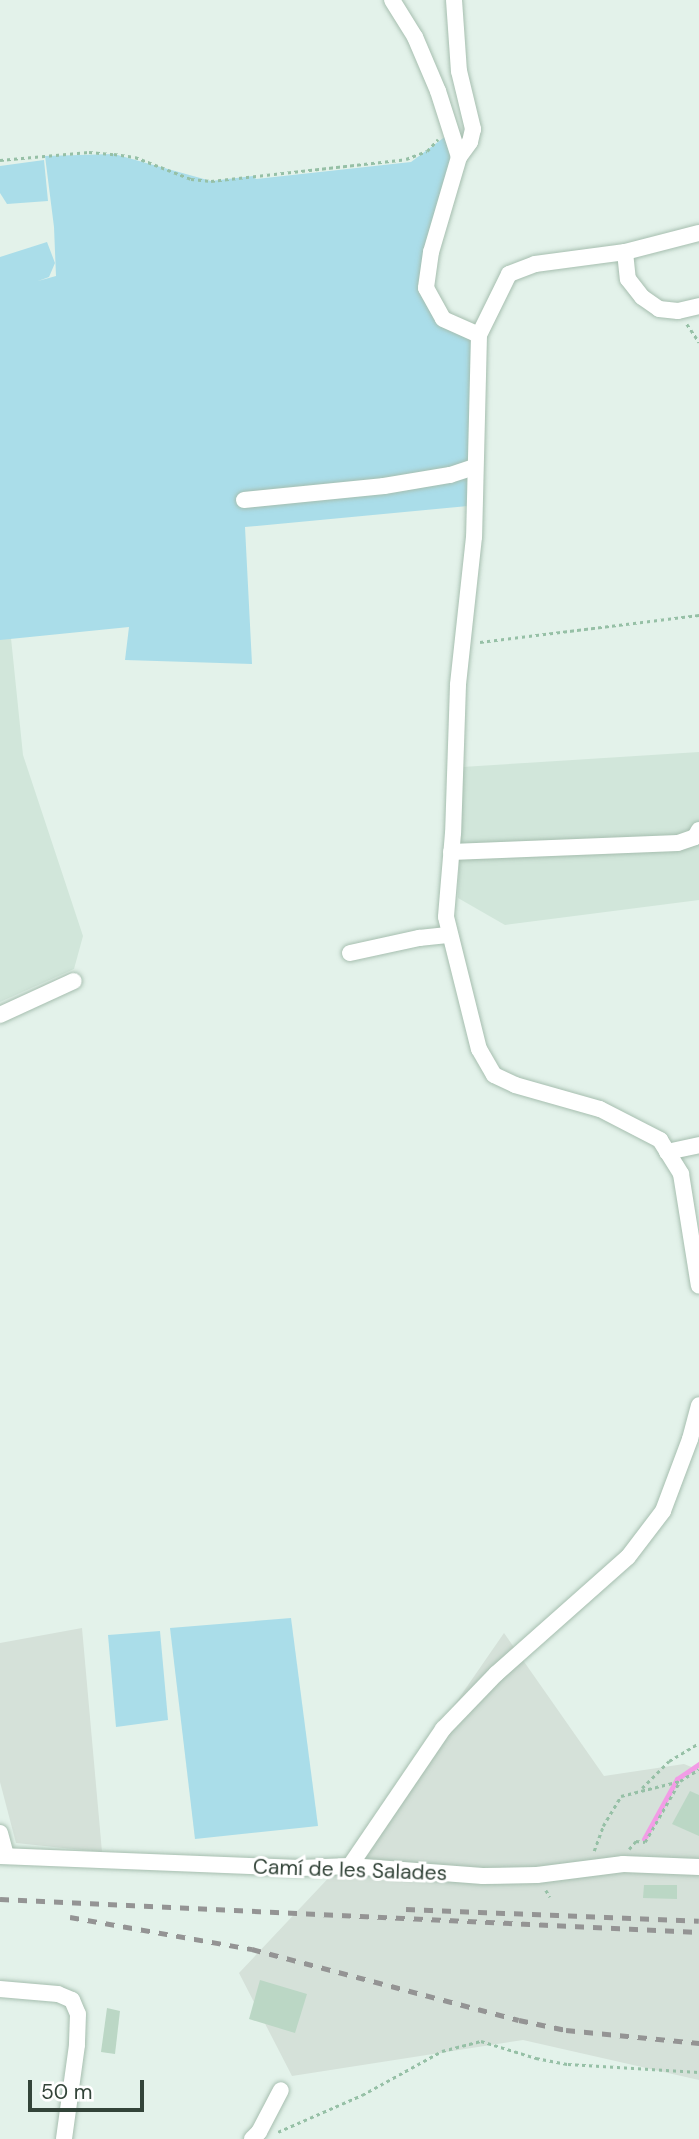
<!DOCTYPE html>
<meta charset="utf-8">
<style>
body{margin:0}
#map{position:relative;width:699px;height:2139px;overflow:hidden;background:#e3f2ea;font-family:"DM Sans",sans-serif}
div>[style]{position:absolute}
.residential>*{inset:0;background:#d1e6da}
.industrial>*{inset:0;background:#d5e1d9}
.green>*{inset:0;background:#aadde9}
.stream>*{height:4.5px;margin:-2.25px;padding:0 2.25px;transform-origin:2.25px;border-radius:2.25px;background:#f29ce6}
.building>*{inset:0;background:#bbd7c5}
.path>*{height:2.5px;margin-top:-1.25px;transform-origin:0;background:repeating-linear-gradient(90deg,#96c0a6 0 3.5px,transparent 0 7px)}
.roads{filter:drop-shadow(0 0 2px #a6beaf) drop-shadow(0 0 2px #a6beaf)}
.minor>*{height:16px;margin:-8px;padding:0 8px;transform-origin:8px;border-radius:8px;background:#fff}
.rail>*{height:4.5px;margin-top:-2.25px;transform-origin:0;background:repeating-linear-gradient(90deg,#949494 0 9px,transparent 0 18px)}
span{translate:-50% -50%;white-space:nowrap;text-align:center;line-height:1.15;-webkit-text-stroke:6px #fff;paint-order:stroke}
.street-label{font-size:21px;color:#334439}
.scale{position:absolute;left:28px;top:2080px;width:116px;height:32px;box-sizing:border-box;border:4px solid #334439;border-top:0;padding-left:9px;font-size:21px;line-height:24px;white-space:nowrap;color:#334439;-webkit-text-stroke:5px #fff;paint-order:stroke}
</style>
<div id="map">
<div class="residential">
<div style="clip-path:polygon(11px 638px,23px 755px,83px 936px,74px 969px,0 1002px,0 639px)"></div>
<div style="clip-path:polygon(699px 752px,699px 900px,505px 925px,458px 898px,462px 767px)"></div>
</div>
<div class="industrial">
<div style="clip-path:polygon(82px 1628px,102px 1852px,16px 1843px,0 1782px,0 1643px)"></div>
<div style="clip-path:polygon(504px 1633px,604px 1776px,684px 1764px,699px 1770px,699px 2080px,523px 2040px,292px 2076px,239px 1973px,352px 1853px)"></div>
</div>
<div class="green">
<div style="clip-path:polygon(446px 136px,454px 161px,426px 249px,438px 321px,479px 341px,468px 506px,245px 527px,252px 664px,125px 660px,129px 627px,0 640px,0 257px,47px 242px,55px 263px,49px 277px,38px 281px,56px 276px,54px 227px,45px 156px,114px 154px,211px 181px,253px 176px,256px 179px,411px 162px)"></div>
<div style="clip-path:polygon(44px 160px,48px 201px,7px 204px,0 193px,0 166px)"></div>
<div style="clip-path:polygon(291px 1618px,318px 1826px,195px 1839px,170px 1628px)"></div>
<div style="clip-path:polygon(160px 1631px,168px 1720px,116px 1727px,108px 1635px)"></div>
</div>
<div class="stream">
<div style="left:644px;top:1839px;width:68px;rotate:-61.2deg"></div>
<div style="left:677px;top:1779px;width:27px;rotate:-34deg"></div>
</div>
<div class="building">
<div style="clip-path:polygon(690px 1791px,699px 1795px,699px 1836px,672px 1824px)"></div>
<div style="clip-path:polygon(644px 1885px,677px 1885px,677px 1899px,643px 1898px)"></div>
<div style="clip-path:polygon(260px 1980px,307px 1994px,295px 2033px,249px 2019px)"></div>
<div style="clip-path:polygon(107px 2008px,120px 2011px,115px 2054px,101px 2052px)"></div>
</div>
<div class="path">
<div style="left:0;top:160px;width:89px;rotate:-5.1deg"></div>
<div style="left:89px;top:152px;width:25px;rotate:5deg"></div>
<div style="left:114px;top:154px;width:21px;rotate:8deg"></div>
<div style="left:135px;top:157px;width:60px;rotate:21.4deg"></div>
<div style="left:191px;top:179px;width:20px;rotate:6deg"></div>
<div style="left:211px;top:181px;width:196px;rotate:-6.4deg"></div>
<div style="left:406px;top:159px;width:22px;rotate:-21deg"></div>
<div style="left:427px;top:151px;width:16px;rotate:-47deg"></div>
<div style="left:687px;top:324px;width:22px;rotate:56deg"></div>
<div style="left:480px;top:642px;width:221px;rotate:-7deg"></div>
<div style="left:642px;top:1788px;width:38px;rotate:-45deg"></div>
<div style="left:669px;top:1761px;width:35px;rotate:-31deg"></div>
<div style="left:629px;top:1849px;width:11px;rotate:-49deg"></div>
<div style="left:636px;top:1841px;width:9px;rotate:6deg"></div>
<div style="left:645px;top:1842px;width:70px;rotate:-60.2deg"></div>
<div style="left:680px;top:1781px;width:22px;rotate:-32deg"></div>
<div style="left:594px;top:1851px;width:27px;rotate:-70deg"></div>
<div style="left:603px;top:1826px;width:35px;rotate:-59deg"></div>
<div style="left:621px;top:1796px;width:61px;rotate:-14.3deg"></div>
<div style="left:546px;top:1890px;width:8px;rotate:60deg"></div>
<div style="left:278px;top:2132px;width:92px;rotate:-23.8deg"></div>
<div style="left:362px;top:2095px;width:91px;rotate:-28.8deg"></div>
<div style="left:442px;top:2051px;width:40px;rotate:-14.4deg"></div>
<div style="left:481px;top:2041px;width:58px;rotate:17.2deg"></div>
<div style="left:536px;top:2058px;width:33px;rotate:11deg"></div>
<div style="left:568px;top:2064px;width:131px;rotate:3.5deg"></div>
</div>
<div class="roads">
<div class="minor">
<div style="left:392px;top:0;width:44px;rotate:58.1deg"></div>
<div style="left:415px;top:37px;width:59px;rotate:66.9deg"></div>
<div style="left:438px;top:91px;width:69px;rotate:72.3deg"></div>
<div style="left:459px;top:157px;width:99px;rotate:106.4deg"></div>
<div style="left:431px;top:252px;width:36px;rotate:98deg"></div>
<div style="left:426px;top:288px;width:35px;rotate:61deg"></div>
<div style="left:443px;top:319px;width:39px;rotate:24deg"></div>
<div style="left:479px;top:335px;width:202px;rotate:91.4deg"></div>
<div style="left:474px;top:537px;width:149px;rotate:96.2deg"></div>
<div style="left:458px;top:685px;width:148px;rotate:91.9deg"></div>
<div style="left:453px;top:833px;width:84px;rotate:94.8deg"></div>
<div style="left:446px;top:917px;width:136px;rotate:76deg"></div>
<div style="left:479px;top:1049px;width:30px;rotate:60deg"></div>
<div style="left:494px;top:1075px;width:23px;rotate:25deg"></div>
<div style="left:515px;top:1085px;width:88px;rotate:15.8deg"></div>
<div style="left:600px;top:1109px;width:68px;rotate:27.3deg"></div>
<div style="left:660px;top:1140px;width:40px;rotate:58deg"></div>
<div style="left:681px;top:1174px;width:113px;rotate:80.9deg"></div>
<div style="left:454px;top:0;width:71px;rotate:86deg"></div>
<div style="left:459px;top:71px;width:60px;rotate:76.4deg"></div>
<div style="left:473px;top:129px;width:13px;rotate:103deg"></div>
<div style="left:470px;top:142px;width:19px;rotate:126deg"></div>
<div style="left:625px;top:252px;width:27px;rotate:84deg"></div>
<div style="left:628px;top:279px;width:23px;rotate:52deg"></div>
<div style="left:642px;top:297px;width:21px;rotate:35deg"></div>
<div style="left:659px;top:309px;width:19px;rotate:6deg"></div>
<div style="left:678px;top:311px;width:22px;rotate:-13deg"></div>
<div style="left:479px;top:335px;width:68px;rotate:-63.8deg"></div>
<div style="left:509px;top:274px;width:28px;rotate:-21deg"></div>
<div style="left:535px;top:264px;width:91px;rotate:-7.6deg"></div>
<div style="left:625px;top:252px;width:76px;rotate:-14.4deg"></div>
<div style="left:244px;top:500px;width:141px;rotate:-5.7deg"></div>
<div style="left:384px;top:486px;width:67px;rotate:-9.5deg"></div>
<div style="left:450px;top:475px;width:26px;rotate:-18deg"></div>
<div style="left:451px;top:852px;width:227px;rotate:-2.3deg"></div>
<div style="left:678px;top:843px;width:18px;rotate:-19deg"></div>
<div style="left:695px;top:837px;width:8px;rotate:-60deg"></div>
<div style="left:350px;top:953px;width:71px;rotate:-12.3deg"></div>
<div style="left:419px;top:938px;width:31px;rotate:-6deg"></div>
<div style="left:0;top:1015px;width:81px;rotate:-24.7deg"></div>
<div style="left:667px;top:1152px;width:33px;rotate:-12deg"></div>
<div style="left:0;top:1833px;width:23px;rotate:75deg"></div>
<div style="left:0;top:1856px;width:300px;rotate:2.3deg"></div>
<div style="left:300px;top:1868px;width:50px;rotate:-2.3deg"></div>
<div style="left:350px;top:1866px;width:133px;rotate:4.3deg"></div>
<div style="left:483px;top:1876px;width:54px;rotate:-1.1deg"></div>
<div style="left:537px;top:1875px;width:87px;rotate:-7.3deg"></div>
<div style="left:623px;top:1864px;width:76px;rotate:2.3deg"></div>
<div style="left:350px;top:1866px;width:166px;rotate:-55.8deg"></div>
<div style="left:443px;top:1729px;width:76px;rotate:-46.1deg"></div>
<div style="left:496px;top:1674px;width:176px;rotate:-41.6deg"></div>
<div style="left:628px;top:1557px;width:58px;rotate:-52.7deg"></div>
<div style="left:663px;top:1511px;width:77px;rotate:-69.4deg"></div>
<div style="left:690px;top:1439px;width:35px;rotate:-75deg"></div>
<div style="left:0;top:1989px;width:58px;rotate:4.9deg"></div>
<div style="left:58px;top:1994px;width:15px;rotate:23deg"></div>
<div style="left:72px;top:2000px;width:15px;rotate:67deg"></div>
<div style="left:78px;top:2014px;width:31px;rotate:92deg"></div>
<div style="left:77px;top:2045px;width:95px;rotate:97.9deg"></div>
<div style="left:252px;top:2139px;width:10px;rotate:-45deg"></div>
<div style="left:259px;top:2132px;width:47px;rotate:-62.4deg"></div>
</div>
</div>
<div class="rail">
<div style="left:0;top:1899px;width:700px;rotate:2.7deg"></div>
<div style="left:406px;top:1909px;width:293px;rotate:2.3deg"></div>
<div style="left:70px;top:1917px;width:185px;rotate:10deg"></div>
<div style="left:252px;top:1949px;width:276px;rotate:14.9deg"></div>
<div style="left:519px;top:2020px;width:48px;rotate:12deg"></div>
<div style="left:566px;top:2030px;width:134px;rotate:5.6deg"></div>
</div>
<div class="street-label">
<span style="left:350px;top:1870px;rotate:2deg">Camí de les Salades</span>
</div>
<div class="scale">50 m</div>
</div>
